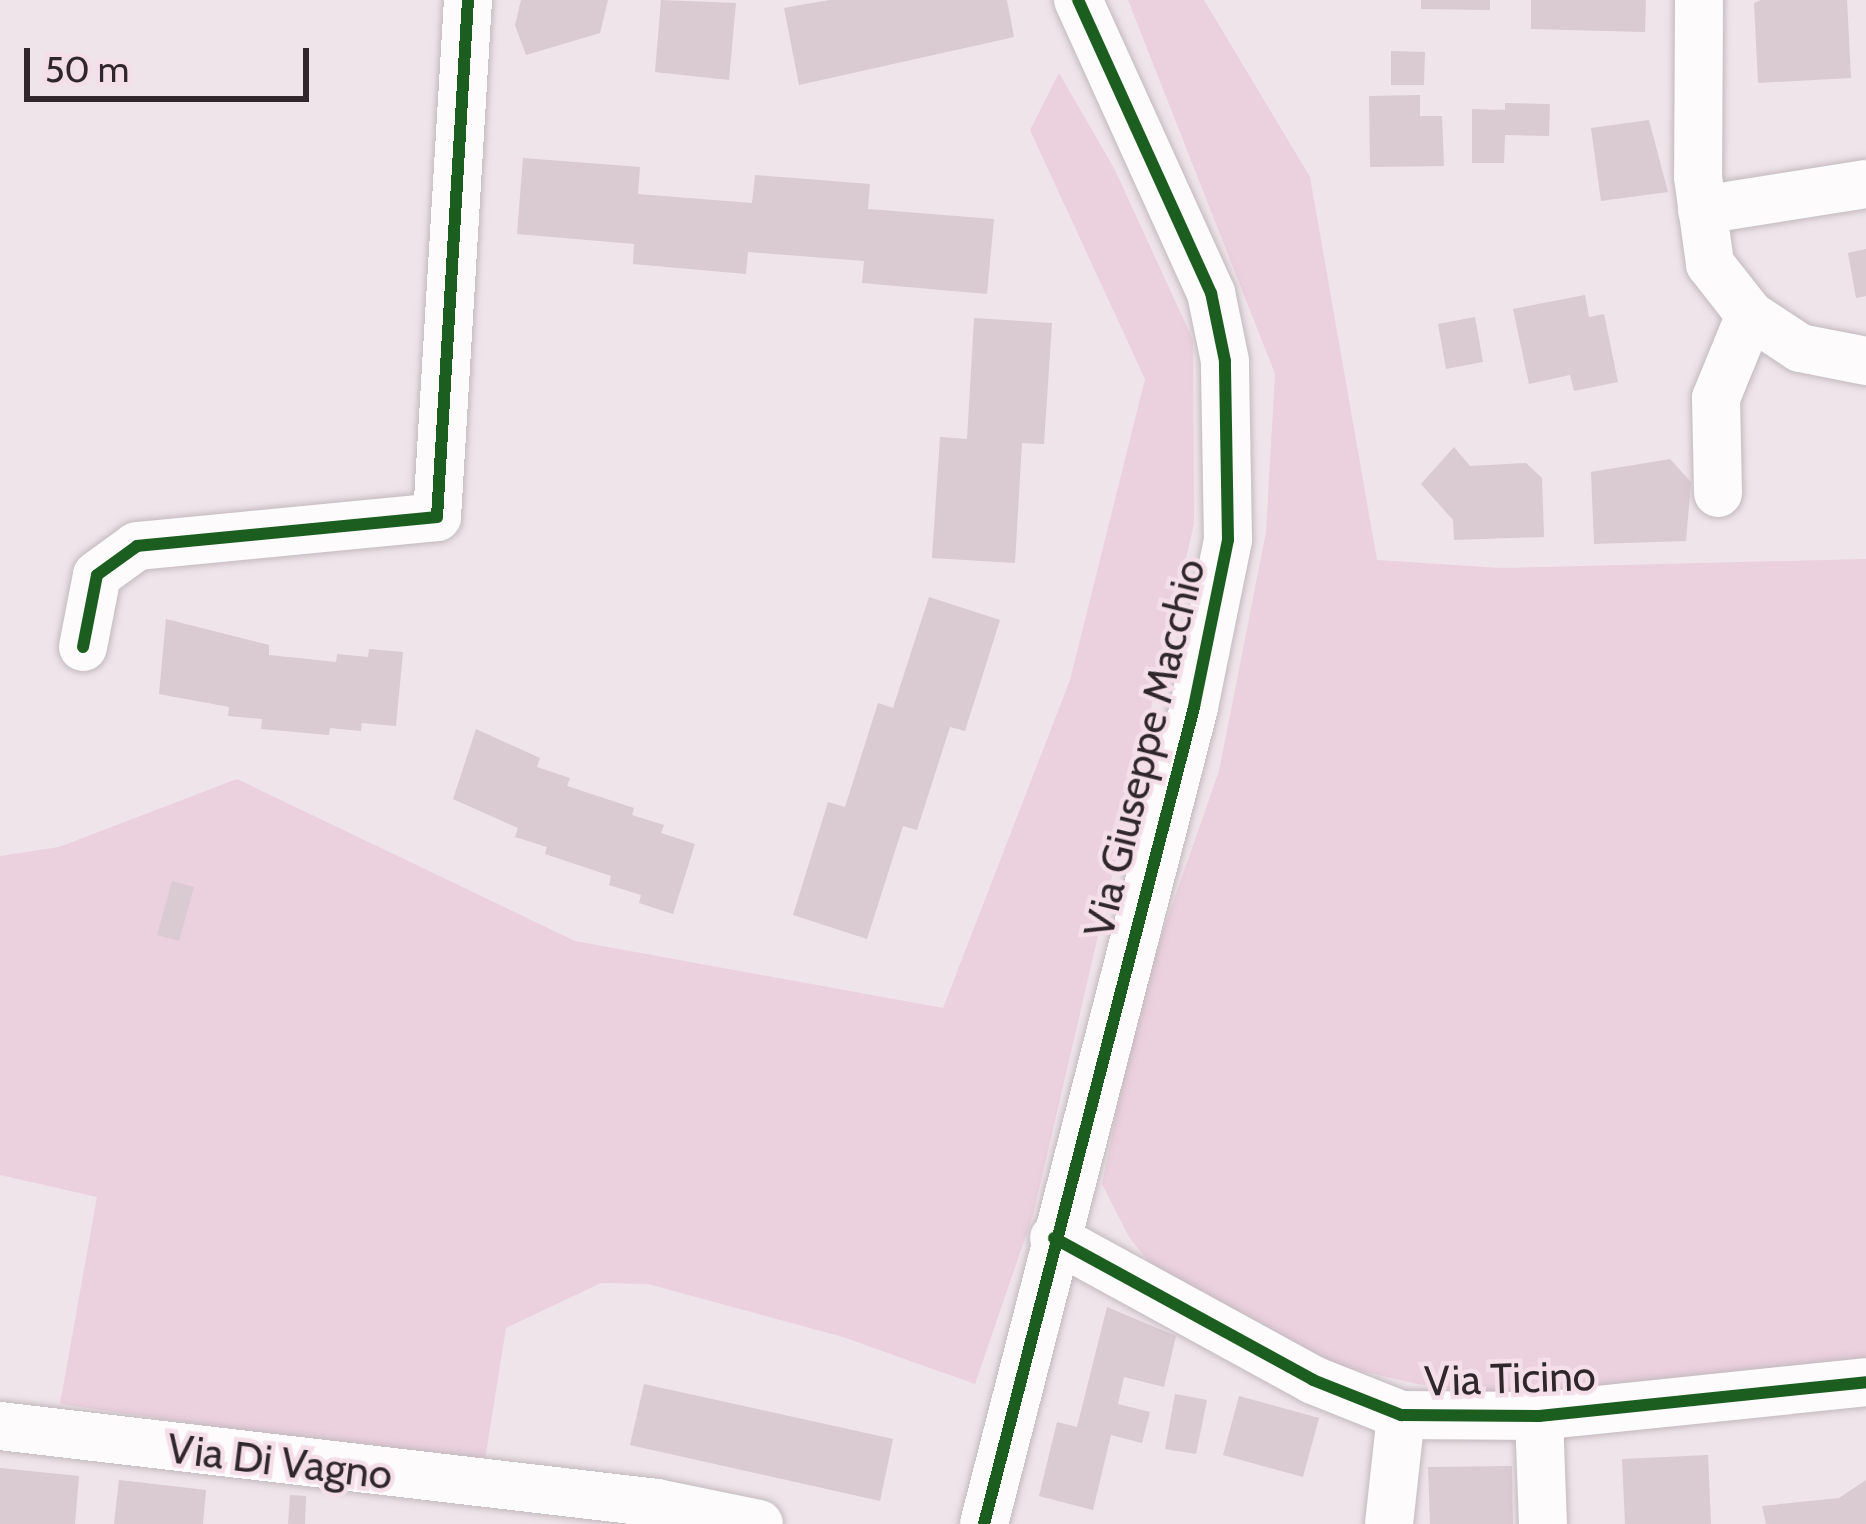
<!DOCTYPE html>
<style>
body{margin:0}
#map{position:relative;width:1866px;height:1524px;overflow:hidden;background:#efe4e9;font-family:Cabin,sans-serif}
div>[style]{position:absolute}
.green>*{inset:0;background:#ebd0dd}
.building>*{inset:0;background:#dacad1}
.roads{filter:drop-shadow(0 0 3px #c2b9bd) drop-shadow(0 0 3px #c2b9bd)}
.minor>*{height:48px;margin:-24px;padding:0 24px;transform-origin:24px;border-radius:24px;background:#fdfbfc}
.cycleway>*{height:12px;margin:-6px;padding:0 6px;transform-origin:6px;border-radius:6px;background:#1b5e20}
span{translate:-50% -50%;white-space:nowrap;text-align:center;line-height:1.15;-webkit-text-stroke:9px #f4dfe9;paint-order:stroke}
.street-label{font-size:42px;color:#2f272b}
.scale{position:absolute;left:24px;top:48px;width:285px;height:54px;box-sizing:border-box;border:6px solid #2f272b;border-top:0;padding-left:15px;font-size:36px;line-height:42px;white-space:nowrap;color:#2f272b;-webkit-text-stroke:9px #f4dfe9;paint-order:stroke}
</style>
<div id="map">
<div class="green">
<div style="clip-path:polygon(1128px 0,1204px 0,1310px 177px,1377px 560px,1501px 568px,1866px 559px,1866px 1366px,1489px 1394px,1417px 1384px,1331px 1364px,1160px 1276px,1129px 1237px,1102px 1184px,1140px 997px,1219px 771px,1266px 532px,1275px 374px)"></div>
<div style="clip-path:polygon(1059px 73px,1115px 170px,1193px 340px,1194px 524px,1033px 1215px,975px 1384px,843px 1337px,648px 1284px,601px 1283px,506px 1328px,484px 1466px,60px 1404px,97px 1197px,0 1175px,0 856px,59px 847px,237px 779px,575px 941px,943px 1008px,1070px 680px,1145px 379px,1030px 130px)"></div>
</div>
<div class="building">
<div style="clip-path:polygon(521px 0,608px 0,600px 33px,526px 55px,515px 25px)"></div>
<div style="clip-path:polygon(661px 0,736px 3px,729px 80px,655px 72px)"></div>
<div style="clip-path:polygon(829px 0,1007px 0,1014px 37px,799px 85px,784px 8px)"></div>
<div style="clip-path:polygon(1421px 0,1490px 0,1490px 10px,1421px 9px)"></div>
<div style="clip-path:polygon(1531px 0,1646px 0,1645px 32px,1531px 29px)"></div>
<div style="clip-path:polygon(1761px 0,1847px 0,1851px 78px,1758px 83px,1754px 3px)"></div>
<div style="clip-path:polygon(1391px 51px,1425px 52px,1424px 85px,1391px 85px)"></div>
<div style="clip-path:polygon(1420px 95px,1420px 116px,1442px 116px,1444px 166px,1370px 167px,1369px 96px)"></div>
<div style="clip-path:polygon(1505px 103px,1550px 104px,1549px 136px,1505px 135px,1504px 163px,1472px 163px,1472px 109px,1505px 110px)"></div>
<div style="clip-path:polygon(1649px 120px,1668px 192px,1601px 201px,1591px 128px)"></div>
<div style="clip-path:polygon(523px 158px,640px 167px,638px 194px,752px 203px,755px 175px,870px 184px,868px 209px,994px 219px,987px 294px,862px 283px,864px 261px,748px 252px,746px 274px,633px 264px,634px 244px,517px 234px)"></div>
<div style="clip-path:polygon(1866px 249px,1866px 296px,1856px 298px,1848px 253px)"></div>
<div style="clip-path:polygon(1585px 295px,1589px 317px,1604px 314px,1618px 382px,1574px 391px,1570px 375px,1529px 384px,1513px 309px)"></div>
<div style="clip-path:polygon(1475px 317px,1483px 362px,1446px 369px,1438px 324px)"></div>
<div style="clip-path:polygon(974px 318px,1052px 323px,1044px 444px,1022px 443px,1015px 563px,932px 558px,940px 437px,967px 439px)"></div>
<div style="clip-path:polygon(1454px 447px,1470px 466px,1526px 463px,1542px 478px,1544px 537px,1454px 540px,1453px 520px,1421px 484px)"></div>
<div style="clip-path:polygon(1670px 459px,1691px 482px,1686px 541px,1594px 544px,1591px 472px)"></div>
<div style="clip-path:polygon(929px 597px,1000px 620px,965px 731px,950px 727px,917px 830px,903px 826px,867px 939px,793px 915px,828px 802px,845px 807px,878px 703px,893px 708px)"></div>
<div style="clip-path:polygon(166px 619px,269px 645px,269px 655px,336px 662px,337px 654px,368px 657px,369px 649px,403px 652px,396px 726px,362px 723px,361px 731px,330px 728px,329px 735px,261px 729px,262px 719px,228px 716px,229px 707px,159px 694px)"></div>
<div style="clip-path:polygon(476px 729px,540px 758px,537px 767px,570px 778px,567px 786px,634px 808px,632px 815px,664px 825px,661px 833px,695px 844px,673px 914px,639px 903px,641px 895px,609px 885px,611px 876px,545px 854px,547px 847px,515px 837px,518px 828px,453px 799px)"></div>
<div style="clip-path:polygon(172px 881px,194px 887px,179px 941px,157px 935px)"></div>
<div style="clip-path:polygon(1107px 1307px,1176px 1336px,1164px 1387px,1124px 1377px,1118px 1404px,1150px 1412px,1142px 1443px,1111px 1435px,1093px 1510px,1039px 1496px,1057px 1422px,1077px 1427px)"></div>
<div style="clip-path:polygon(644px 1384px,893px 1439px,880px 1501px,630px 1445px)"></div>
<div style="clip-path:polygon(1175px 1394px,1207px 1400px,1196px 1454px,1165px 1449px)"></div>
<div style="clip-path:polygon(1239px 1396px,1319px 1418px,1303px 1477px,1223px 1455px)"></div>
<div style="clip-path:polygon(1708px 1455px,1711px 1524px,1625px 1524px,1622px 1459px)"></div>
<div style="clip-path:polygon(1512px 1466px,1513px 1524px,1430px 1524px,1428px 1467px)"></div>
<div style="clip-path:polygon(0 1468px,79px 1476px,75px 1524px,0 1524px)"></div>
<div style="clip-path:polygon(119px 1480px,206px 1490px,203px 1524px,114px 1524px)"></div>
<div style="clip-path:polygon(1866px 1480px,1866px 1524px,1766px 1524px,1762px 1506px,1839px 1498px)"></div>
<div style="clip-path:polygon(290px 1495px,306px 1496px,305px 1524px,288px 1524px)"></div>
</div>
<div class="roads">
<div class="minor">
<div style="left:1699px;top:0;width:177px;rotate:90.3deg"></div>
<div style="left:1698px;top:177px;width:88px;rotate:82.1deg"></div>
<div style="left:1710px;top:264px;width:65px;rotate:51.9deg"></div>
<div style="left:1750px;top:315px;width:60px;rotate:33.4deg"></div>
<div style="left:1800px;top:348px;width:67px;rotate:11.1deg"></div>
<div style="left:1702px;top:210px;width:166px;rotate:-9deg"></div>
<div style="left:1718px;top:493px;width:95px;rotate:-91.2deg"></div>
<div style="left:1716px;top:398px;width:90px;rotate:-67.7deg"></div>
<div style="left:83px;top:647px;width:73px;rotate:-79deg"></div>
<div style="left:97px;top:575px;width:49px;rotate:-35.9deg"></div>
<div style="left:137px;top:546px;width:301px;rotate:-5.5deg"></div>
<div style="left:437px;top:517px;width:518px;rotate:-86.57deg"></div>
<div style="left:1054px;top:1238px;width:295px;rotate:28.7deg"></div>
<div style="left:1313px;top:1380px;width:95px;rotate:21.7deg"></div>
<div style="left:1401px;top:1415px;width:138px;rotate:0.4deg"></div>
<div style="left:1539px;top:1416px;width:329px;rotate:-5.9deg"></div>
<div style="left:1539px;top:1416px;width:108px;rotate:87.9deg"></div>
<div style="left:0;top:1426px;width:661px;rotate:6.68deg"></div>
<div style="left:657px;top:1503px;width:104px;rotate:11.6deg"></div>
<div style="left:984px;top:1524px;width:844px;rotate:-75.58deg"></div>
<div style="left:1194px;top:707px;width:170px;rotate:-78.5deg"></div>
<div style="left:1228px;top:540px;width:179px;rotate:-91deg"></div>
<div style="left:1225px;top:361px;width:69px;rotate:-101.6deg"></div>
<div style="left:1211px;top:293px;width:322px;rotate:-114.4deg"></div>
<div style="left:1389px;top:1524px;width:110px;rotate:-83.7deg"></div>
</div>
</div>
<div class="cycleway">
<div style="left:83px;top:647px;width:73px;rotate:-79deg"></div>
<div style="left:97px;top:575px;width:49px;rotate:-35.9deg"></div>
<div style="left:137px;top:546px;width:301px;rotate:-5.5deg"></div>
<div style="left:437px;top:517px;width:518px;rotate:-86.57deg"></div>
<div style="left:1054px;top:1238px;width:295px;rotate:28.7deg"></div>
<div style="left:1313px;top:1380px;width:95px;rotate:21.7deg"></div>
<div style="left:1401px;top:1415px;width:138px;rotate:0.4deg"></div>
<div style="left:1539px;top:1416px;width:329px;rotate:-5.9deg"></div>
<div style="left:984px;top:1524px;width:844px;rotate:-75.58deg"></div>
<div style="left:1194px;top:707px;width:170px;rotate:-78.5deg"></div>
<div style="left:1228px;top:540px;width:179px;rotate:-91deg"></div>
<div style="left:1225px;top:361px;width:69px;rotate:-101.6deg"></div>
<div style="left:1211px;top:293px;width:322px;rotate:-114.4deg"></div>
</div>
<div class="street-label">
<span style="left:1144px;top:748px;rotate:-76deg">Via Giuseppe Macchio</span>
<span style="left:1510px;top:1378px;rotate:-2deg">Via Ticino</span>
<span style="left:280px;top:1461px;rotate:7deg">Via Di Vagno</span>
</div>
<div class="scale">50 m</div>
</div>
